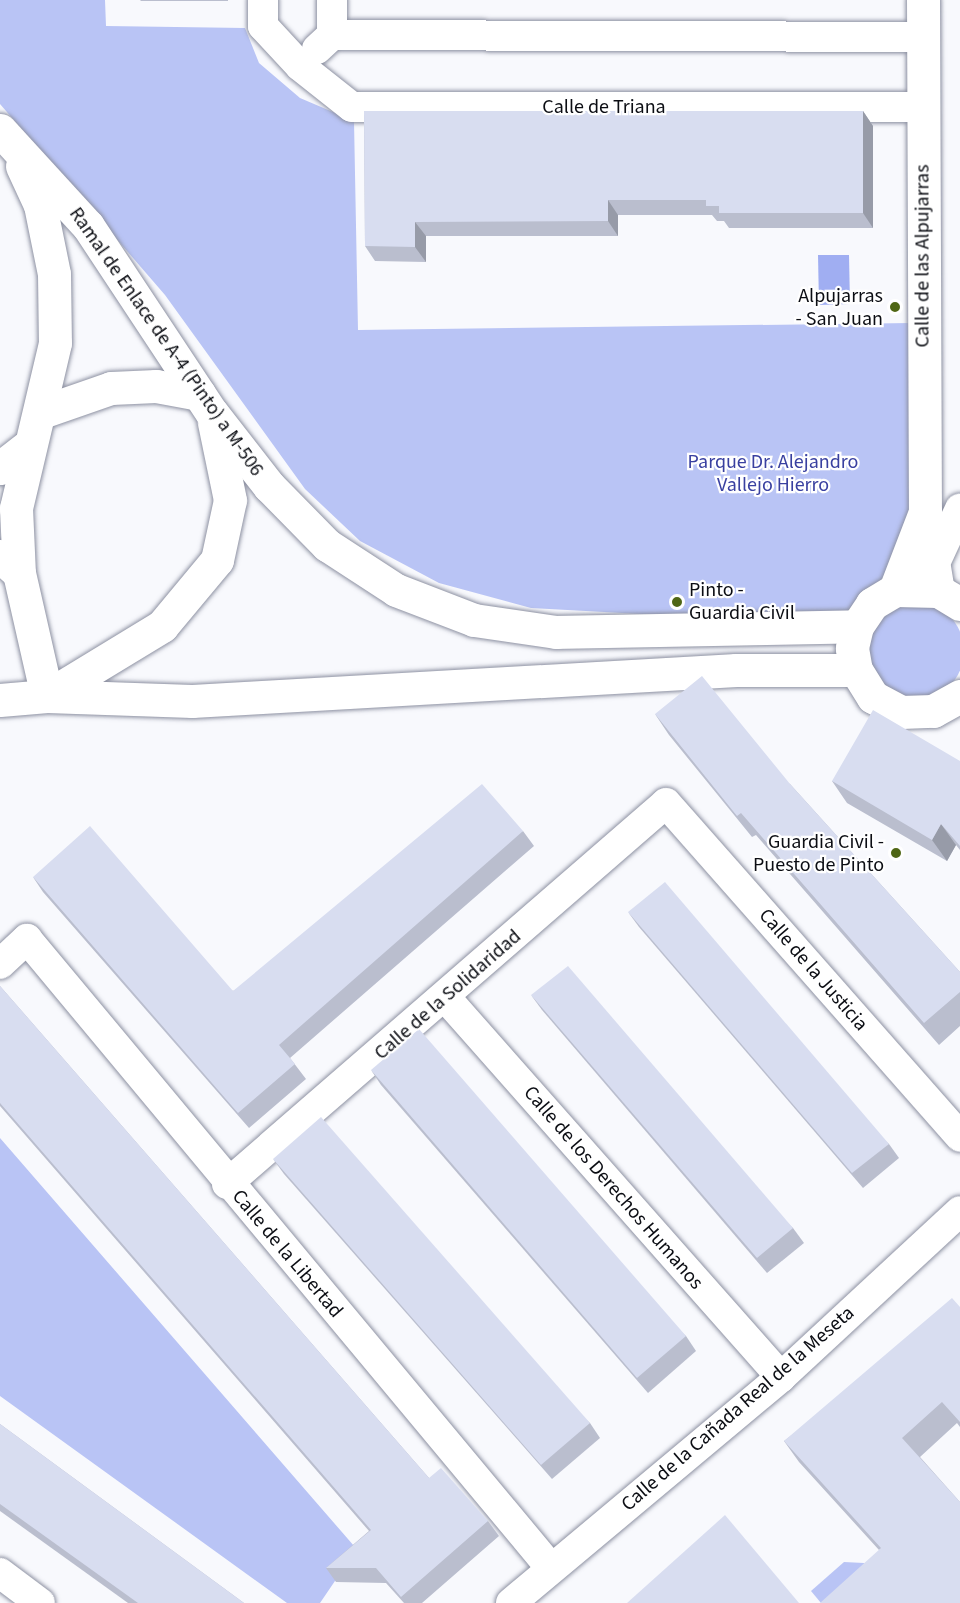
<!DOCTYPE html>
<meta charset="utf-8">
<style>
body{margin:0}
#map{position:relative;width:960px;height:1603px;overflow:hidden;background:#f8f9fd;font-family:"Source Sans 3",sans-serif}
div>[style]{position:absolute}
.green>*{inset:0;background:#b9c4f5}
.round{border-radius:50%}
.water>*{inset:0;background:#a0aef2}
.roads{filter:drop-shadow(0 0 2px #8d91a2) drop-shadow(0 0 2px #8d91a2)}
.minor>*{height:30px;margin:-15px;padding:0 15px;transform-origin:15px;border-radius:15px;background:#fff}
.secondary>*{height:33px;margin:-16.5px;padding:0 16.5px;transform-origin:16.5px;border-radius:16.5px;background:#fff}
.motorway>*{height:33px;margin:-16.5px;padding:0 16.5px;transform-origin:16.5px;border-radius:16.5px;background:#fff}
.wall>*{inset:0;background:#babece}
.shaded-wall>*{inset:0;background:#979ba8}
.building>*{inset:0;background:#d8ddf0}
.dots>*{width:16px;height:16px;translate:-50% -50%;box-sizing:border-box;border:3px solid #fff;border-radius:50%}
span{translate:-50% -50%;white-space:nowrap;text-align:center;line-height:1.15;-webkit-text-stroke:4.5px #fff;paint-order:stroke}
.street-label{font-size:20px;color:#0b0d13}
.poi-label{font-size:20px;color:#0b0d13}
.right{translate:-100% -50%;text-align:right}
.left{translate:0 -50%;text-align:left}
.park-label{font-size:20px;color:#3940a0}
</style>
<div id="map">
<div class="green">
<div style="clip-path:polygon(0 0,105px 0,106px 26px,245px 28px,259px 63px,300px 98px,354px 121px,358px 330px,911px 323px,925px 512px,857px 626px,531px 608px,439px 583px,360px 541px,305px 489px,165px 295px,0 104px)"></div>
<div class="round" style="left:866px;top:602px;width:98px;height:98px"></div>
<div style="clip-path:polygon(0 1138px,374px 1569px,337px 1578px,320px 1603px,287px 1603px,0 1396px)"></div>
<div style="clip-path:polygon(844px 1562px,864px 1563px,875px 1574px,821px 1603px,811px 1591px)"></div>
</div>
<div class="water">
<div style="clip-path:polygon(818px 255px,849px 255px,850px 304px,819px 305px)"></div>
</div>
<div class="roads">
<div class="minor">
<div style="left:263px;top:0;width:26px;rotate:90deg"></div>
<div style="left:263px;top:26px;width:54px;rotate:47.2deg"></div>
<div style="left:300px;top:66px;width:66px;rotate:38.3deg"></div>
<div style="left:352px;top:107px;width:571px"></div>
<div style="left:332px;top:35px;width:590px;rotate:0.19deg"></div>
<div style="left:317px;top:49px;width:21px;rotate:-43deg"></div>
<div style="left:332px;top:35px;width:35px;rotate:-90deg"></div>
<div style="left:935px;top:563px;width:60px;rotate:-65.2deg"></div>
<div style="left:0;top:964px;width:37px;rotate:-43deg"></div>
<div style="left:27px;top:939px;width:817px;rotate:50.21deg"></div>
<div style="left:446px;top:998px;width:506px;rotate:48.53deg"></div>
<div style="left:227px;top:1184px;width:581px;rotate:-40.95deg"></div>
<div style="left:666px;top:803px;width:445px;rotate:48.6deg"></div>
<div style="left:0;top:1573px;width:50px;rotate:36.9deg"></div>
<div style="left:511px;top:1603px;width:352px;rotate:-39.9deg"></div>
<div style="left:781px;top:1377px;width:244px;rotate:-42.8deg"></div>
</div>
<div class="secondary">
<div style="left:923px;top:0;width:512px;rotate:89.78deg"></div>
<div style="left:925px;top:512px;width:80px;rotate:80.7deg"></div>
<div style="left:0;top:130px;width:130px;rotate:47.5deg"></div>
<div style="left:88px;top:226px;width:224px;rotate:56.5deg"></div>
<div style="left:212px;top:413px;width:93px;rotate:52deg"></div>
<div style="left:269px;top:486px;width:83px;rotate:45.5deg"></div>
<div style="left:327px;top:545px;width:82px;rotate:33.1deg"></div>
<div style="left:396px;top:590px;width:84px;rotate:21deg"></div>
<div style="left:474px;top:620px;width:83px;rotate:8.3deg"></div>
<div style="left:556px;top:632px;width:301px;rotate:-1.1deg"></div>
<div style="left:22px;top:166px;width:43px;rotate:65.2deg"></div>
<div style="left:40px;top:205px;width:70px;rotate:78.5deg"></div>
<div style="left:54px;top:274px;width:69px;rotate:89.2deg"></div>
<div style="left:55px;top:343px;width:170px;rotate:103.3deg"></div>
<div style="left:16px;top:508px;width:65px;rotate:87.4deg"></div>
<div style="left:19px;top:573px;width:126px;rotate:77.2deg"></div>
<div style="left:42px;top:412px;width:73px;rotate:-19.2deg"></div>
<div style="left:111px;top:388px;width:45px;rotate:-2.5deg"></div>
<div style="left:156px;top:386px;width:44px;rotate:10.5deg"></div>
<div style="left:895px;top:590px;width:84px;rotate:-69deg"></div>
<div style="left:960px;top:604px;width:26px;rotate:-149deg"></div>
<div style="left:938px;top:591px;width:43px;rotate:-178.7deg"></div>
<div style="left:895px;top:590px;width:27px;rotate:149deg"></div>
<div style="left:872px;top:604px;width:27px;rotate:124deg"></div>
<div style="left:857px;top:626px;width:23px;rotate:103deg"></div>
<div style="left:852px;top:648px;width:22px;rotate:80deg"></div>
<div style="left:856px;top:670px;width:32px;rotate:58deg"></div>
<div style="left:873px;top:697px;width:32px;rotate:28deg"></div>
<div style="left:901px;top:712px;width:32px;rotate:-2deg"></div>
<div style="left:933px;top:711px;width:31px;rotate:-29deg"></div>
<div style="left:47px;top:696px;width:145px;rotate:2deg"></div>
<div style="left:192px;top:701px;width:545px;rotate:-3.26deg"></div>
<div style="left:736px;top:670px;width:120px"></div>
<div style="left:47px;top:696px;width:135px;rotate:-31.3deg"></div>
<div style="left:162px;top:626px;width:86px;rotate:-50.2deg"></div>
<div style="left:217px;top:560px;width:61px;rotate:-77.8deg"></div>
<div style="left:230px;top:500px;width:79px;rotate:-101.7deg"></div>
</div>
<div class="motorway">
<div style="left:0;top:468px;width:33px;rotate:-38deg"></div>
<div style="left:0;top:556px;width:25px;rotate:42deg"></div>
<div style="left:0;top:700px;width:47px;rotate:-4.9deg"></div>
</div>
</div>
<div class="wall">
<div style="clip-path:polygon(140px 0,228px 0,228px 1px,141px 1px)"></div>
<div style="clip-path:polygon(364px 111px,863px 111px,873px 126px,873px 228px,729px 228px,724px 221px,717px 221px,712px 215px,618px 215px,618px 236px,426px 236px,426px 262px,375px 261px,365px 246px)"></div>
<div style="clip-path:polygon(655px 714px,790px 784px,960px 972px,960px 1026px,939px 1045px,756px 835px,752px 837px,669px 735px)"></div>
<div style="clip-path:polygon(960px 761px,960px 850px,956px 845px,947px 861px,847px 803px,832px 781px)"></div>
<div style="clip-path:polygon(523px 831px,534px 846px,290px 1058px,306px 1079px,249px 1128px,43px 892px,33px 877px,233px 991px)"></div>
<div style="clip-path:polygon(628px 912px,889px 1144px,899px 1158px,863px 1188px,639px 927px)"></div>
<div style="clip-path:polygon(0 986px,429px 1478px,488px 1521px,499px 1536px,422px 1603px,404px 1603px,386px 1583px,336px 1582px,326px 1568px,369px 1531px,0 1106px)"></div>
<div style="clip-path:polygon(531px 995px,793px 1228px,804px 1243px,767px 1273px,542px 1010px)"></div>
<div style="clip-path:polygon(371px 1070px,686px 1336px,696px 1351px,648px 1393px,381px 1085px)"></div>
<div style="clip-path:polygon(273px 1159px,590px 1423px,600px 1438px,552px 1479px,284px 1174px)"></div>
<div style="clip-path:polygon(960px 1307px,960px 1427px,957px 1423px,920px 1457px,960px 1502px,879px 1550px,799px 1462px,784px 1441px)"></div>
<div style="clip-path:polygon(0 1424px,244px 1603px,128px 1603px,0 1511px)"></div>
</div>
<div class="shaded-wall">
<div style="clip-path:polygon(863px 111px,873px 126px,873px 228px,863px 213px)"></div>
<div style="clip-path:polygon(608px 200px,618px 215px,618px 236px,608px 221px)"></div>
<div style="clip-path:polygon(415px 222px,426px 236px,426px 262px,415px 247px)"></div>
<div style="clip-path:polygon(941px 824px,956px 845px,947px 861px,932px 840px)"></div>
</div>
<div class="building">
<div style="clip-path:polygon(364px 111px,863px 111px,863px 213px,719px 213px,719px 206px,706px 206px,706px 200px,608px 200px,608px 221px,415px 222px,415px 247px,365px 246px)"></div>
<div style="clip-path:polygon(702px 676px,790px 784px,960px 972px,960px 992px,924px 1023px,741px 813px,737px 816px,655px 714px)"></div>
<div style="clip-path:polygon(873px 710px,960px 761px,960px 846px,941px 824px,932px 840px,832px 781px)"></div>
<div style="clip-path:polygon(482px 784px,523px 831px,279px 1045px,295px 1064px,238px 1113px,33px 877px,90px 826px,233px 991px)"></div>
<div style="clip-path:polygon(665px 882px,889px 1144px,852px 1173px,628px 912px)"></div>
<div style="clip-path:polygon(568px 966px,793px 1228px,757px 1258px,531px 995px)"></div>
<div style="clip-path:polygon(0 986px,429px 1478px,441px 1468px,488px 1521px,401px 1597px,376px 1568px,326px 1568px,371px 1530px,0 1103px)"></div>
<div style="clip-path:polygon(419px 1029px,686px 1336px,637px 1378px,371px 1070px)"></div>
<div style="clip-path:polygon(321px 1117px,590px 1423px,541px 1465px,273px 1159px)"></div>
<div style="clip-path:polygon(952px 1298px,960px 1307px,960px 1422px,942px 1402px,902px 1438px,960px 1502px,960px 1603px,820px 1603px,881px 1548px,784px 1441px)"></div>
<div style="clip-path:polygon(0 1424px,244px 1603px,138px 1603px,0 1504px)"></div>
<div style="clip-path:polygon(725px 1515px,799px 1603px,627px 1603px)"></div>
</div>
<div class="dots">
<div style="left:895px;top:307px;background:#4f6615"></div>
<div style="left:677px;top:602px;background:#4f6615"></div>
<div style="left:896px;top:853px;background:#4f6615"></div>
</div>
<div class="street-label">
<span style="left:604px;top:107px">Calle de Triana</span>
<span style="left:923px;top:256px;rotate:-90deg">Calle de las Alpujarras</span>
<span style="left:166px;top:342px;rotate:55deg">Ramal de Enlace de A-4 (Pinto) a M-506</span>
<span style="left:813px;top:970px;rotate:49deg">Calle de la Justicia</span>
<span style="left:448px;top:995px;rotate:-41deg">Calle de la Solidaridad</span>
<span style="left:613px;top:1188px;rotate:49deg">Calle de los Derechos Humanos</span>
<span style="left:287px;top:1254px;rotate:50deg">Calle de la Libertad</span>
<span style="left:738px;top:1409px;rotate:-41deg">Calle de la Cañada Real de la Meseta</span>
</div>
<div class="poi-label">
<span class="right" style="left:883px;top:308px">Alpujarras<br>- San Juan</span>
<span class="left" style="left:689px;top:602px">Pinto -<br>Guardia Civil</span>
<span class="right" style="left:884px;top:854px">Guardia Civil -<br>Puesto de Pinto</span>
</div>
<div class="park-label">
<span style="left:773px;top:474px">Parque Dr. Alejandro<br>Vallejo Hierro</span>
</div>
</div>
